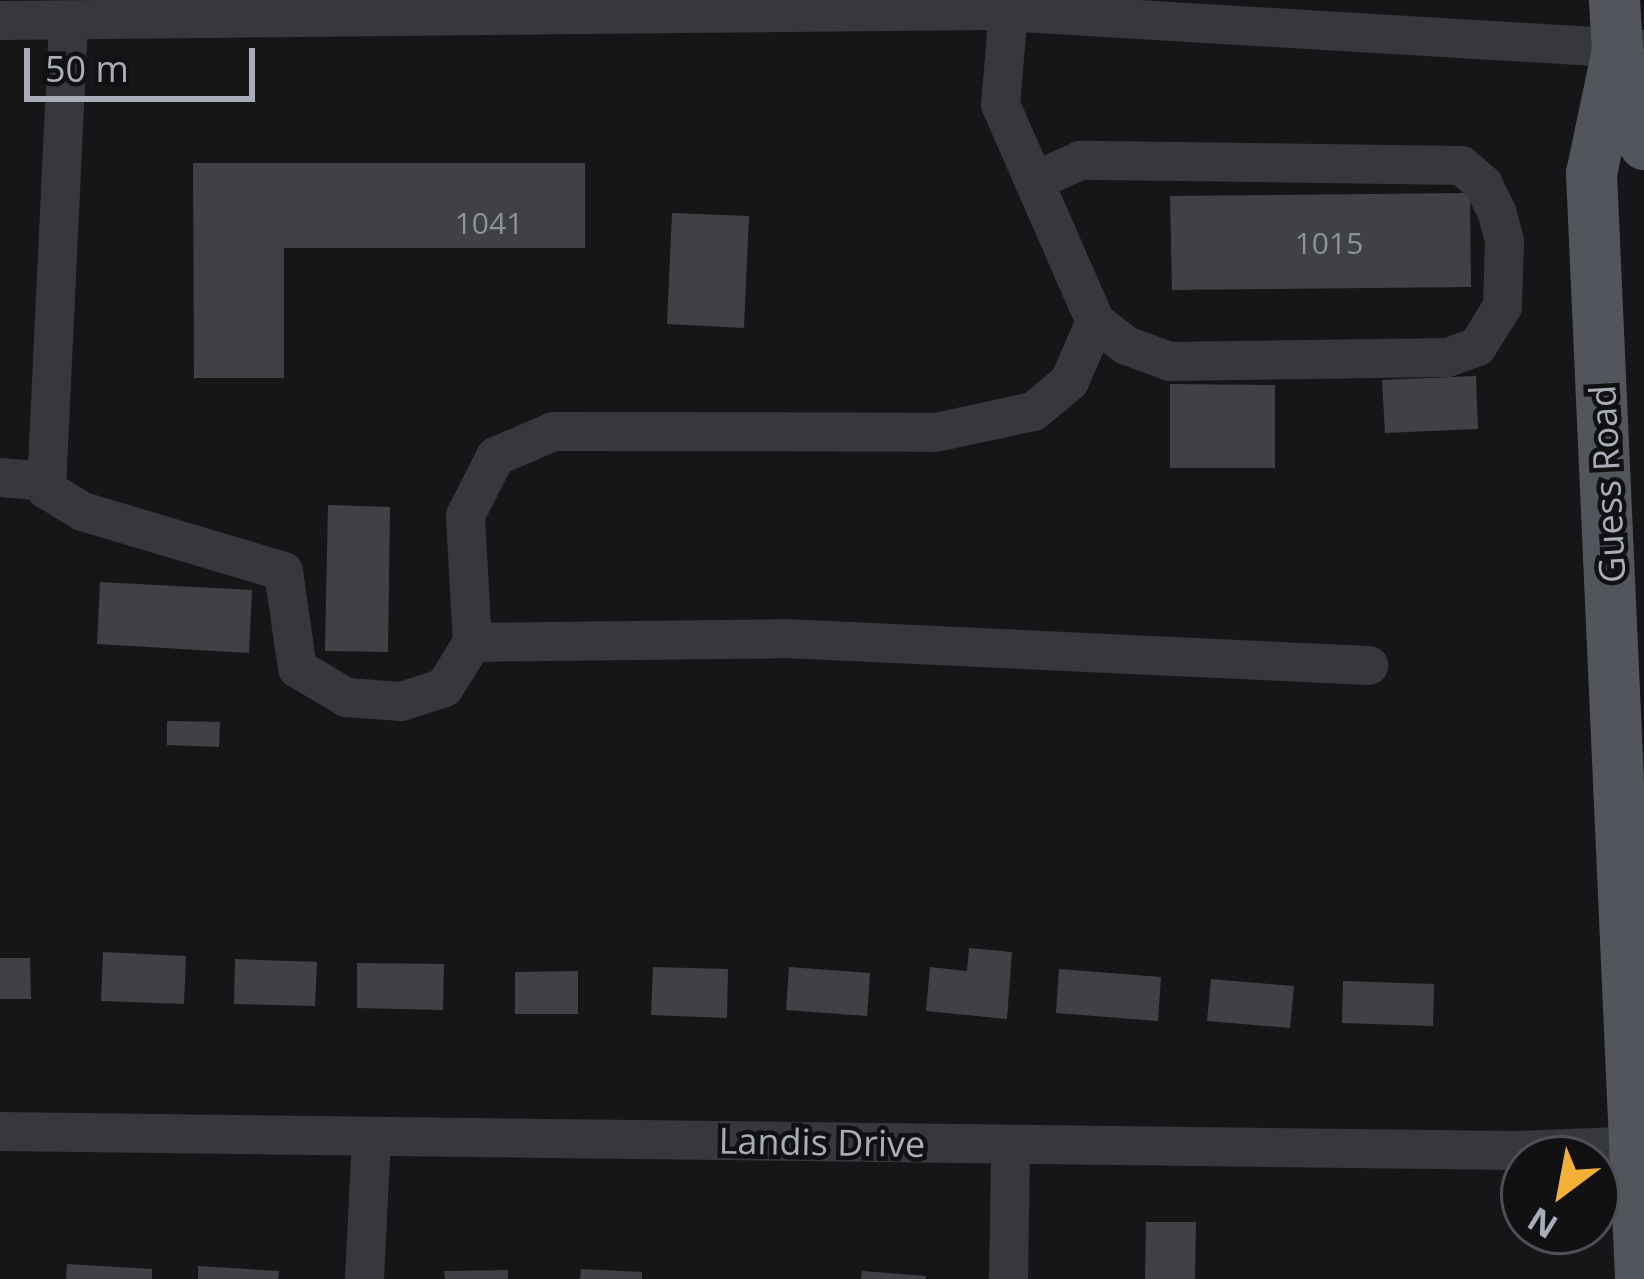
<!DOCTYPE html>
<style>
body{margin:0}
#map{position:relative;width:1644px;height:1279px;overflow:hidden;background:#161618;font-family:"Open Sans",sans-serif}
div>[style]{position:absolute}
.building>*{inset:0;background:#404145}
.minor>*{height:39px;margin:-19.5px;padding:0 19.5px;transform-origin:19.5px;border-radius:19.5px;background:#37383d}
.major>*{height:51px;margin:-25.5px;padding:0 25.5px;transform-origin:25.5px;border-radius:25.5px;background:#53555c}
span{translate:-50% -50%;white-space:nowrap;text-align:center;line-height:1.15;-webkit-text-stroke:9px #111113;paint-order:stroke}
.number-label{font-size:30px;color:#8e929b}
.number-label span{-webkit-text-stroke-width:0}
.street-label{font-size:36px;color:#a8adb8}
.north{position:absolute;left:1500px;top:1135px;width:120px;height:120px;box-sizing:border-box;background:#111113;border:3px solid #4d4f55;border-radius:50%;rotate:212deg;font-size:33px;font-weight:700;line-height:48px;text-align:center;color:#a8adb8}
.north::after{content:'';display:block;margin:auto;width:42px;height:54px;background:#f2b134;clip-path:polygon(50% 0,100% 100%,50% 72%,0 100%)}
.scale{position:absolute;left:24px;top:48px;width:231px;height:54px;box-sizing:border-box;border:6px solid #a8adb8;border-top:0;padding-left:15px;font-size:36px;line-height:42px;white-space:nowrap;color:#a8adb8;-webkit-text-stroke:9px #111113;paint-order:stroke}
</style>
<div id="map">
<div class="building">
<div style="clip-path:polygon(193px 163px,585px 163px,585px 248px,284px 248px,284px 378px,194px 378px)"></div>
<div style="clip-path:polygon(1470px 193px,1471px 287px,1172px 290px,1170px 196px)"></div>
<div style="clip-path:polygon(672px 213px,749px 216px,744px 328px,667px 324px)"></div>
<div style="clip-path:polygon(1476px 376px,1478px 429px,1385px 433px,1382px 380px)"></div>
<div style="clip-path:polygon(1170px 384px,1275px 385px,1275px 468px,1170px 468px)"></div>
<div style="clip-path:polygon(328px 505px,390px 507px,388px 652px,325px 651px)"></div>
<div style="clip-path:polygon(100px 582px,252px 590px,249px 653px,97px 644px)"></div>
<div style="clip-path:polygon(167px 721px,220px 722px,219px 747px,167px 745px)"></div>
<div style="clip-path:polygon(969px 948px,1012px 952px,1007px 1019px,926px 1011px,930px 967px,967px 971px)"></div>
<div style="clip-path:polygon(103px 952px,186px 956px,184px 1004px,101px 1001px)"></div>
<div style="clip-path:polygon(0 958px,30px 958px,31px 999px,0 999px)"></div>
<div style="clip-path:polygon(235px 959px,317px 962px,315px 1006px,234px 1004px)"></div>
<div style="clip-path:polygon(357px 963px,444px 964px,443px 1010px,357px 1008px)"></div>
<div style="clip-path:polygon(653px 967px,728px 969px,727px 1018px,651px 1015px)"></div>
<div style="clip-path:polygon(789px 967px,870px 973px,867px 1016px,786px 1010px)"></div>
<div style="clip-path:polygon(1059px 969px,1161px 977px,1158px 1021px,1056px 1013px)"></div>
<div style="clip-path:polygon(578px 971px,578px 1014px,515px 1014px,515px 972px)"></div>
<div style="clip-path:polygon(1211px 979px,1294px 986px,1290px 1028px,1207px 1021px)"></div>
<div style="clip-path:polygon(1343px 981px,1434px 984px,1433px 1026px,1342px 1023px)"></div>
<div style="clip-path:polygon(1146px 1222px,1196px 1222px,1195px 1279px,1145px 1279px)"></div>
<div style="clip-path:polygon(67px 1264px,152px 1269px,152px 1279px,66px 1279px)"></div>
<div style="clip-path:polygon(198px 1266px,279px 1271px,278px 1279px,198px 1279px)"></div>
<div style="clip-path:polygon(581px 1269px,642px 1272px,642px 1279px,580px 1279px)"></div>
<div style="clip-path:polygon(508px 1270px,508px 1279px,445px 1279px,444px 1271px)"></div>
<div style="clip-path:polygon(862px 1271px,926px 1276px,926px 1279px,861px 1279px)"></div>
</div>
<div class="minor">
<div style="left:1008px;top:11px;width:93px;rotate:94.9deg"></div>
<div style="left:1000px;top:104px;width:237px;rotate:66.4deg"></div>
<div style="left:1095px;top:321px;width:39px;rotate:38deg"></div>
<div style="left:1126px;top:345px;width:46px;rotate:20.4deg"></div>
<div style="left:1169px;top:361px;width:278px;rotate:-0.8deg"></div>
<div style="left:1447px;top:357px;width:32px;rotate:-20deg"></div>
<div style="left:1477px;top:346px;width:47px;rotate:-58deg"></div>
<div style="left:1502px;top:306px;width:66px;rotate:-88.3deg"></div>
<div style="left:1504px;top:240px;width:30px;rotate:-105deg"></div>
<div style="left:1496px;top:211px;width:30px;rotate:-116deg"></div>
<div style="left:1483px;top:184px;width:29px;rotate:-139deg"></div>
<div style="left:1461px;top:165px;width:381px;rotate:-179.2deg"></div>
<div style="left:1080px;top:160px;width:51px;rotate:155.9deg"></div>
<div style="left:0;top:20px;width:986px;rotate:-0.58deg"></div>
<div style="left:986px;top:10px;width:659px;rotate:3.39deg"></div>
<div style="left:68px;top:21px;width:469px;rotate:92.7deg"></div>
<div style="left:46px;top:489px;width:42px;rotate:31.4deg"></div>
<div style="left:82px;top:511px;width:210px;rotate:16.6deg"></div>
<div style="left:283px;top:571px;width:98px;rotate:81.8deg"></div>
<div style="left:297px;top:668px;width:57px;rotate:30.6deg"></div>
<div style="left:346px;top:697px;width:55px;rotate:4.2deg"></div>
<div style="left:401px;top:701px;width:45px;rotate:-18deg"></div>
<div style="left:444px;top:687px;width:53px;rotate:-58.1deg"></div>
<div style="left:472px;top:642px;width:127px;rotate:-93.2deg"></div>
<div style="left:465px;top:515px;width:66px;rotate:-63deg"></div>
<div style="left:495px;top:456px;width:63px;rotate:-23.3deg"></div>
<div style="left:553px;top:431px;width:382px;rotate:0.1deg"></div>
<div style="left:935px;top:432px;width:100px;rotate:-12.1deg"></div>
<div style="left:1033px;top:411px;width:47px;rotate:-39.8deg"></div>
<div style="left:1069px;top:381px;width:65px;rotate:-66.6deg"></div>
<div style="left:0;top:477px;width:47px;rotate:4.9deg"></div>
<div style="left:472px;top:642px;width:313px;rotate:-0.7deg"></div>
<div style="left:785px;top:638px;width:584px;rotate:2.65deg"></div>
<div style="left:0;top:1131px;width:1516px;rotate:0.72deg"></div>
<div style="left:1516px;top:1150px;width:128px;rotate:-2.2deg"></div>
<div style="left:364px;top:1279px;width:142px;rotate:-87.2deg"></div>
<div style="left:1008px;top:1279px;width:134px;rotate:-89.1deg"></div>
</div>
<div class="major">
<div style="left:1614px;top:0;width:50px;rotate:86.6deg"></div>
<div style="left:1617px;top:50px;width:98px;rotate:74deg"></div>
<div style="left:1617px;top:50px;width:126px;rotate:101.9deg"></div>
<div style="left:1591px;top:173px;width:1107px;rotate:87.46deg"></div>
</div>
<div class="number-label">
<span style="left:489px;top:223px">1041</span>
<span style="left:1329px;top:243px">1015</span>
</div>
<div class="street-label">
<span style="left:1607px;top:484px;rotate:-93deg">Guess Road</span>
<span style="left:822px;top:1142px;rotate:1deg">Landis Drive</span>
</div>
<div class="north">N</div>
<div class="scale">50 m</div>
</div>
